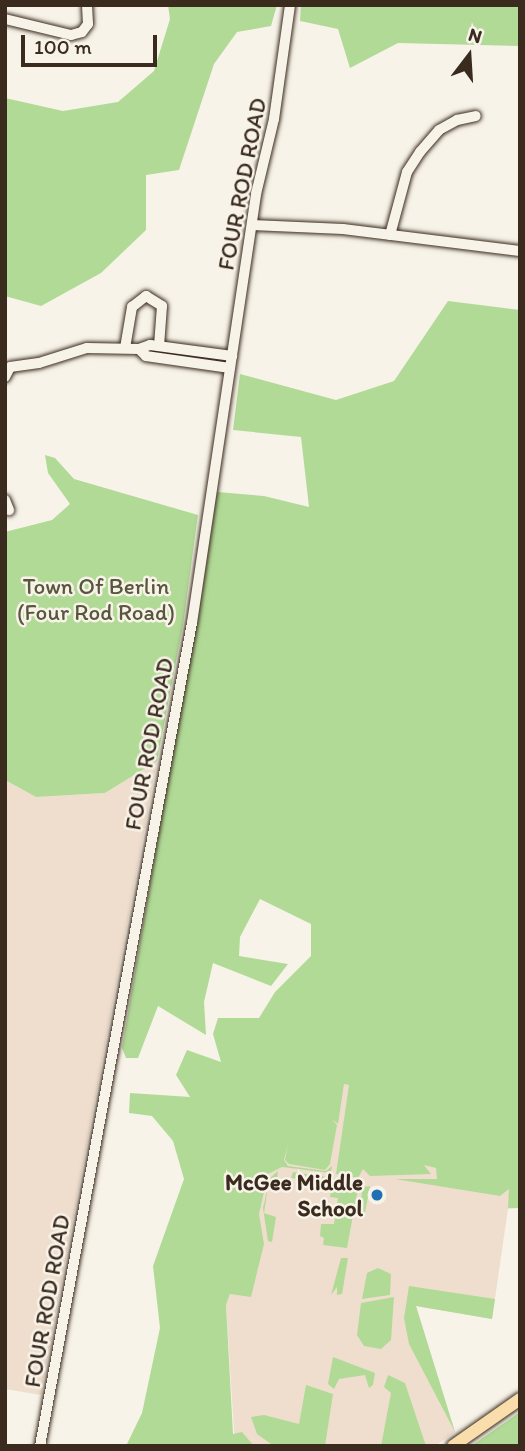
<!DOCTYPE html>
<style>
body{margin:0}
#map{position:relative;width:525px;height:1451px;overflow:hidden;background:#f7f3e8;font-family:Itim,sans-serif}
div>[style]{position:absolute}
.built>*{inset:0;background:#efdecd}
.green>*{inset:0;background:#b1da97}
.roads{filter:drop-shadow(0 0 2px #3b2a1e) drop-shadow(0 0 2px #3b2a1e)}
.minor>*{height:10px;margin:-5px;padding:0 5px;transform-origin:5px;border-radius:5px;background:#f7f3e8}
.major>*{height:12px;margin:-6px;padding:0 6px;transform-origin:6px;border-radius:6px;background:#f9deab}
.dots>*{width:19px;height:19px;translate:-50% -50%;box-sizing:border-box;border:4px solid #f7f3e8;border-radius:50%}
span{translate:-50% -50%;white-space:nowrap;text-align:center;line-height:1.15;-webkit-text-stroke:5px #f7f3e8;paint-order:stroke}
.street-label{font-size:23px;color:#3b2a1e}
.park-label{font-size:23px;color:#58563c}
.poi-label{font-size:23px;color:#3b2a1e;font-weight:700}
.right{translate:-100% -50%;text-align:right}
.frame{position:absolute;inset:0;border:7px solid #3b2a1e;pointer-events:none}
.north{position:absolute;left:434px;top:21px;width:70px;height:70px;-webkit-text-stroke:5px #f7f3e8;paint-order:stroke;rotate:17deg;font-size:19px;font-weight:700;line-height:28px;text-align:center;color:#3b2a1e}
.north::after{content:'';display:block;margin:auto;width:24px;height:32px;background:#3b2a1e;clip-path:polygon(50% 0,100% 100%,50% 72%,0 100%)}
.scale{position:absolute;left:21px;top:35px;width:136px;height:32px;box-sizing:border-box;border:4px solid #3b2a1e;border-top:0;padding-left:9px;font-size:21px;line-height:24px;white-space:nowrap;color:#3b2a1e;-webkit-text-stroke:5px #f7f3e8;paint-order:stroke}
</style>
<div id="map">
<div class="built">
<div style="clip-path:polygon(157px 761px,41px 1395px,5px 1389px,5px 780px,36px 797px,105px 793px)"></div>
<div style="clip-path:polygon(445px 929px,520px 1208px,508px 1209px,492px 1319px,416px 1306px,455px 1432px,435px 1446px,235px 1446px,226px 1305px,230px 1294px,231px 1182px)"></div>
</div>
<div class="green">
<div style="clip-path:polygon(168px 5px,277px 5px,271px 26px,237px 32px,214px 64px,179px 170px,146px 175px,146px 230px,101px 273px,41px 306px,5px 296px,5px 98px,63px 111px,118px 102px,154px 71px,170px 19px)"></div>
<div style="clip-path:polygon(301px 5px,520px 5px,520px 46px,398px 43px,350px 68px,338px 29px,300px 21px)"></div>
<div style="clip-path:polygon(448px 301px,520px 310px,520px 1208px,508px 1208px,509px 1189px,500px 1196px,395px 1179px,437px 1179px,436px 1168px,424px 1165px,431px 1174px,370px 1176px,363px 1169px,358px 1178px,336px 1174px,349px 1085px,344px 1084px,338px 1124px,332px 1119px,337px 1125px,330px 1164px,325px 1170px,289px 1164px,285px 1160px,288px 1144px,284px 1160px,288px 1166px,326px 1171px,332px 1166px,331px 1173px,282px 1167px,268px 1174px,259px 1214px,264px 1244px,251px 1297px,230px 1294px,226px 1305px,233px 1434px,242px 1432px,254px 1446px,126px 1446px,142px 1413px,160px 1328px,153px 1266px,184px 1179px,173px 1141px,152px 1116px,129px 1113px,130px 1093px,190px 1097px,176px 1075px,187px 1050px,221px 1062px,213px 1034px,218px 1018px,259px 1018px,275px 992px,311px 956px,311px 924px,260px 899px,240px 937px,239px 956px,288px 964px,271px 986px,213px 963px,204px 1002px,206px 1035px,158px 1006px,138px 1058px,126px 1058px,122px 1048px,217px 492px,264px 496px,309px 507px,301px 437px,233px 430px,240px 374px,336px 400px,394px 381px)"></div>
<div style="clip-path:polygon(45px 455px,55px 458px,74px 479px,198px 515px,183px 625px,157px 761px,105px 793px,36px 797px,5px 780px,5px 532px,52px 520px,70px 504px,48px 473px)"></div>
<div style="clip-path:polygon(278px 1171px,276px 1188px,268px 1187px,264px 1213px,276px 1217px,272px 1242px,268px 1241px,263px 1208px,270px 1178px)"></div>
<div style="clip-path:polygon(293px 1172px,327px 1177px,328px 1184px,291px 1178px)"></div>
<div style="clip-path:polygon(333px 1178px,359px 1183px,347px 1248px,323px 1245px,324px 1238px,320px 1236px,321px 1224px,334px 1224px,338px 1198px,330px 1197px)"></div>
<div style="clip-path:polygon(370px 1186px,364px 1218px,358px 1217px,363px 1187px)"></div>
<div style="clip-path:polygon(341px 1258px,348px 1258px,342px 1294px,337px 1295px,337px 1287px,331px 1295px)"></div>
<div style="clip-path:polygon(378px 1268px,391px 1274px,390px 1295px,362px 1299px,367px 1273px)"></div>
<div style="clip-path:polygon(409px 1286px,495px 1299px,492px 1319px,416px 1306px,455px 1432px,409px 1344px,404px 1318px)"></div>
<div style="clip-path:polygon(394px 1297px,391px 1340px,381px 1349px,364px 1346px,357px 1335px,361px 1303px)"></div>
<div style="clip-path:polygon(333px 1357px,375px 1373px,373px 1385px,369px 1388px,365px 1375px,339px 1379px,334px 1389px,328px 1384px)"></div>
<div style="clip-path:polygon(388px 1375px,405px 1383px,426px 1446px,381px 1446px,391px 1393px,384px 1387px)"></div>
<div style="clip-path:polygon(306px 1385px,333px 1394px,325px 1446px,271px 1444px,257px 1434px,251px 1417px,264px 1415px,299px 1424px)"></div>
<div style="clip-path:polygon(520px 1412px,520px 1446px,471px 1446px)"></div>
</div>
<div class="roads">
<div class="minor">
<div style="left:5px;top:19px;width:68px;rotate:13.6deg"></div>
<div style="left:71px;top:35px;width:11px;rotate:-15deg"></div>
<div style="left:82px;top:32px;width:10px;rotate:-53deg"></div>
<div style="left:88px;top:24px;width:19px;rotate:-93deg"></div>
<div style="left:252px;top:225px;width:91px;rotate:2.5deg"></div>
<div style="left:343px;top:229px;width:178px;rotate:7.1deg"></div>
<div style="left:390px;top:235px;width:65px;rotate:-74.9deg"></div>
<div style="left:407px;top:172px;width:24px;rotate:-57deg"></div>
<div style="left:420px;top:152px;width:29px;rotate:-49deg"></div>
<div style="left:439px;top:130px;width:21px;rotate:-29deg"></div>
<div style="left:457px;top:120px;width:19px;rotate:-12deg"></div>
<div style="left:125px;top:348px;width:42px;rotate:-80.3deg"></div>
<div style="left:132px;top:307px;width:18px;rotate:-38deg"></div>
<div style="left:146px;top:296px;width:19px;rotate:32deg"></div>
<div style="left:162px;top:306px;width:40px;rotate:94.3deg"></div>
<div style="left:10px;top:367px;width:29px;rotate:-8deg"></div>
<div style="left:39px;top:363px;width:50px;rotate:-17.4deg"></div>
<div style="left:87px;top:348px;width:52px;rotate:1.1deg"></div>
<div style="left:230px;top:368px;width:85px;rotate:-171.9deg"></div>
<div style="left:146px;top:356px;width:10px;rotate:-135deg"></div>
<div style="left:139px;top:349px;width:12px;rotate:-20deg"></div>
<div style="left:150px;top:345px;width:83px;rotate:7.6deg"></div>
<div style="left:5px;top:377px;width:11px;rotate:-63deg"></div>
<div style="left:5px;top:500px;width:11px;rotate:68deg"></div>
<div style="left:40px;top:1446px;width:837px;rotate:-79.54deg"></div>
<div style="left:192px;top:623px;width:434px;rotate:-81.5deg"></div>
<div style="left:256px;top:194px;width:77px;rotate:-76.5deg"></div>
<div style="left:274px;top:119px;width:115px;rotate:-82deg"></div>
</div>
<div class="major">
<div style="left:453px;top:1446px;width:82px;rotate:-35deg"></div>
</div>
</div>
<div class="dots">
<div style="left:377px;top:1195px;background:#1f6fb2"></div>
</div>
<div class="street-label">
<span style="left:242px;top:184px;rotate:-79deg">FOUR ROD ROAD</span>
<span style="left:149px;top:744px;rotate:-79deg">FOUR ROD ROAD</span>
<span style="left:47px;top:1301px;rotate:-80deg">FOUR ROD ROAD</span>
</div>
<div class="park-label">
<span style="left:96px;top:599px">Town Of Berlin<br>(Four Rod Road)</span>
</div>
<div class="poi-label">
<span class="right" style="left:363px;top:1195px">McGee Middle<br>School</span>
</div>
<div class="frame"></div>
<div class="north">N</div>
<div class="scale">100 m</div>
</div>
